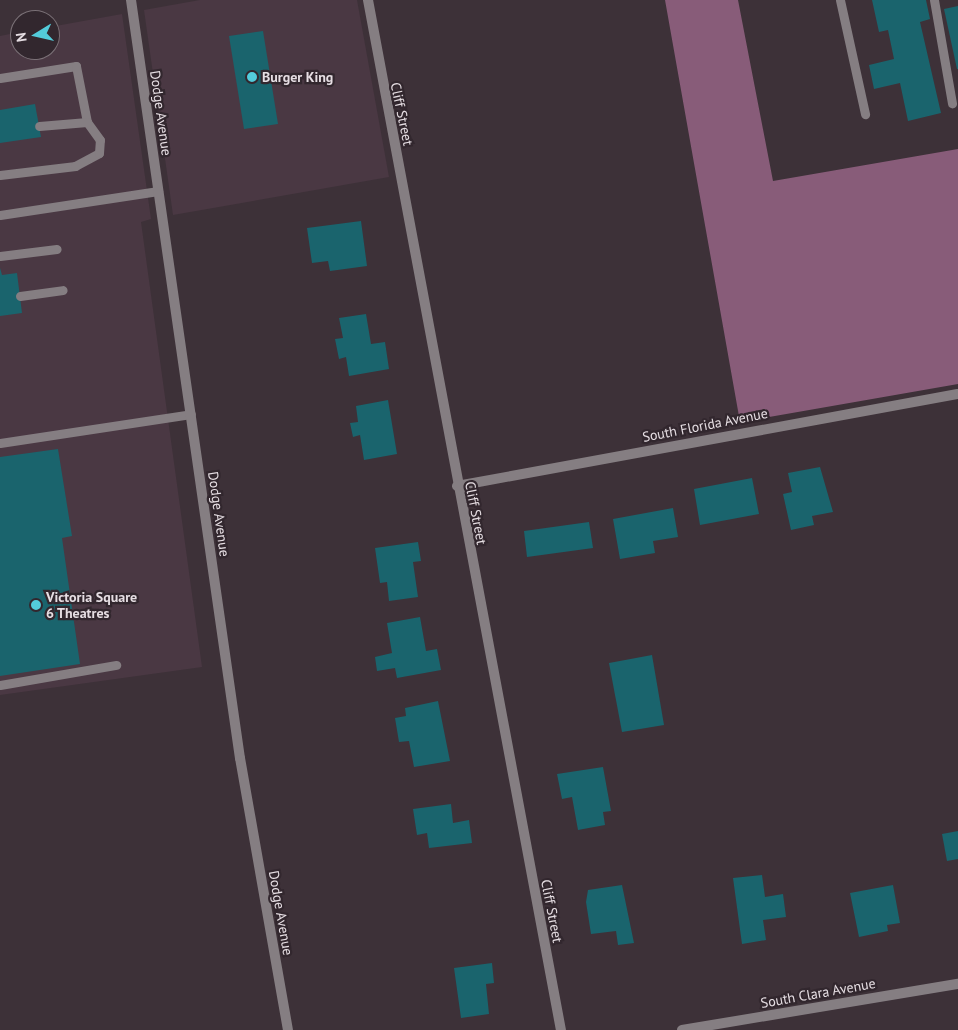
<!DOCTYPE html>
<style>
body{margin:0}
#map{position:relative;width:958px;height:1030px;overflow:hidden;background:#3d3138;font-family:"PT Sans",sans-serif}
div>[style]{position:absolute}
.built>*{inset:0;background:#4a3843}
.forest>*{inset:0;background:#885c79}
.building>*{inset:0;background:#1a646d}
.service>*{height:9px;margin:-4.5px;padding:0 4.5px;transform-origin:4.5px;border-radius:4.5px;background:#857e82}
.minor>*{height:10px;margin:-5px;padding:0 5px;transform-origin:5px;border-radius:5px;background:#857e82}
.tertiary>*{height:10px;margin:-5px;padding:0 5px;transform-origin:5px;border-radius:5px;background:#857e82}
.dots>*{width:14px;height:14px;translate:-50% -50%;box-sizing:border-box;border:2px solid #32272e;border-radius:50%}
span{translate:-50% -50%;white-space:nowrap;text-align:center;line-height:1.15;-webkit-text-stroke:4.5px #32272e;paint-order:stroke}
.poi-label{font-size:14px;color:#e6dee3;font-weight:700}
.left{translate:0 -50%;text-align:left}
.street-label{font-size:14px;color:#e6dee3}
.north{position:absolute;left:10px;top:10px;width:50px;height:50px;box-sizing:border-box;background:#32272e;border:1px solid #7a7076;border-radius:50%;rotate:261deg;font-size:14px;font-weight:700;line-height:20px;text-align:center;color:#e6dee3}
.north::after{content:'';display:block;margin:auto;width:18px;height:22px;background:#53cbda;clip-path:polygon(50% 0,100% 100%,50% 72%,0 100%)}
</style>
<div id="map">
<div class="built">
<div style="clip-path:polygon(200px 0,357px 0,389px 177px,173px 215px,144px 10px)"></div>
<div style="clip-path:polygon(122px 14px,151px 219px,141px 222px,202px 667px,0 695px,0 36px,20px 32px,20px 50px,50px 50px,50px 27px)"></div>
</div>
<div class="forest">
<div style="clip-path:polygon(665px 0,738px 0,773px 181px,958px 149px,958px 384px,740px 422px)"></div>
</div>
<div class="building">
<div style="clip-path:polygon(872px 0,926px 0,930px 19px,920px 22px,941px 113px,908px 121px,900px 83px,874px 89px,869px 65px,894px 59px,888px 30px,879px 32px)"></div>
<div style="clip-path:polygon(958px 6px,958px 69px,957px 69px,944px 9px)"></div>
<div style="clip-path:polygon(263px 31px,278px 124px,244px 129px,229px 36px)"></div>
<div style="clip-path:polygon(35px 104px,41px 137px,0 143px,0 110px)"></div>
<div style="clip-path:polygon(361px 221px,367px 266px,330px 271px,328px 261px,312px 263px,307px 228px)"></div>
<div style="clip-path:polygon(0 268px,2px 275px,17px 273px,22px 313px,0 316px)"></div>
<div style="clip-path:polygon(366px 314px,371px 344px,385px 342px,389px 369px,349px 376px,346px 357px,339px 359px,335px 339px,343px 338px,339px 318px)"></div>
<div style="clip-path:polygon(388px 400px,397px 454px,364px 460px,360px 435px,353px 437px,350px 423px,358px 422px,356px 406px)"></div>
<div style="clip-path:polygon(58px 449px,72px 536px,62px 538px,80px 664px,0 676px,0 457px)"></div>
<div style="clip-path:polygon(820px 467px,833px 512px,812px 516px,814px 525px,791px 530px,783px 494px,792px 492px,788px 473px)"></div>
<div style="clip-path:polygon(752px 478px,759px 514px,700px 525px,694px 489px)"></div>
<div style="clip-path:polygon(673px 508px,678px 537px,653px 541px,655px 553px,620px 559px,613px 519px)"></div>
<div style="clip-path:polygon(589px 522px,593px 548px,527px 557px,524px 531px)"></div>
<div style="clip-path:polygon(418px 542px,421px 561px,413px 562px,418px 597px,389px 601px,387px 582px,380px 583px,375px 548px)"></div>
<div style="clip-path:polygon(420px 617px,426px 651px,437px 649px,441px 670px,397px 678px,395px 668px,377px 671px,375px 657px,392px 653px,387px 623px)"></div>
<div style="clip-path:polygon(652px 655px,664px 725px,622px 732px,609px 663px)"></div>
<div style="clip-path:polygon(438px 701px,450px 761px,414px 767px,409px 741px,399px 742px,395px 718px,406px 716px,405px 708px)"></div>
<div style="clip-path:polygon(603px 767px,611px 811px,603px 812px,605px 825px,578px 830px,572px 797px,562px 799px,557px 774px)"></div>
<div style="clip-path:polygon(451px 804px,453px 823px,469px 820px,472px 843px,429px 848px,427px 833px,417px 835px,413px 809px)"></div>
<div style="clip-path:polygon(958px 831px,958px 859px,947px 861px,942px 834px)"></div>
<div style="clip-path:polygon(762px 875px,765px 897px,783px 894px,786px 917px,763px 920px,766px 940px,742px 944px,733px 878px)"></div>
<div style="clip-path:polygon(622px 885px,634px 943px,618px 945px,616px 931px,591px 934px,586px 902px,588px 890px)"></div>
<div style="clip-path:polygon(893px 885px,900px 923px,887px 925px,888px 931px,859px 937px,850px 893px)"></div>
<div style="clip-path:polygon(492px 963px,494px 983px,486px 984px,489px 1014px,461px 1018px,454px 968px)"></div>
</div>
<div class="service">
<div style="left:840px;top:0;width:117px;rotate:77.6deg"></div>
<div style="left:934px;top:0;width:105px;rotate:80.1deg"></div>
<div style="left:0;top:78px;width:77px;rotate:-9deg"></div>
<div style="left:76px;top:66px;width:57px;rotate:78.9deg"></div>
<div style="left:0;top:175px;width:76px;rotate:-6.8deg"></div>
<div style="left:75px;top:166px;width:27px;rotate:-28deg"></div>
<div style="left:99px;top:153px;width:13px;rotate:-86deg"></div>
<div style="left:100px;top:140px;width:22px;rotate:-126deg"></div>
<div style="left:87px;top:122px;width:48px;rotate:175.2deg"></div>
<div style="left:0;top:215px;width:160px;rotate:-8.6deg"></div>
<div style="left:0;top:256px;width:57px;rotate:-7deg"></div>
<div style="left:20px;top:296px;width:43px;rotate:-7.9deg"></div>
<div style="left:0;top:443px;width:193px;rotate:-8.6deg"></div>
<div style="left:0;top:685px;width:118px;rotate:-9.8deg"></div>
</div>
<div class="minor">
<div style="left:131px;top:0;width:766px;rotate:81.82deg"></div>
<div style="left:240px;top:758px;width:276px;rotate:80deg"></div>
<div style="left:368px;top:0;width:1048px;rotate:79.39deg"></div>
<div style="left:457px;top:486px;width:509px;rotate:-10.41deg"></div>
</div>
<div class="tertiary">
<div style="left:682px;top:1030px;width:280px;rotate:-9.5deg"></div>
</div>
<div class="dots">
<div style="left:252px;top:77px;background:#53cbda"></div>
<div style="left:36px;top:605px;background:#53cbda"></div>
</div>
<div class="poi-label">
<span class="left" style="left:262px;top:77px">Burger King</span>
<span class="left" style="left:46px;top:605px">Victoria Square<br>6 Theatres</span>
</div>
<div class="street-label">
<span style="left:161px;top:113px;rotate:82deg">Dodge Avenue</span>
<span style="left:402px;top:114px;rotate:78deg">Cliff Street</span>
<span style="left:705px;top:425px;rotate:-11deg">South Florida Avenue</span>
<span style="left:476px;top:513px;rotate:79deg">Cliff Street</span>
<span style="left:219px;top:514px;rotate:82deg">Dodge Avenue</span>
<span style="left:552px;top:911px;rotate:79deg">Cliff Street</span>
<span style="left:281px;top:913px;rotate:80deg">Dodge Avenue</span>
<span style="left:818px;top:993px;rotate:-10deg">South Clara Avenue</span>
</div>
<div class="north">N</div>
</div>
